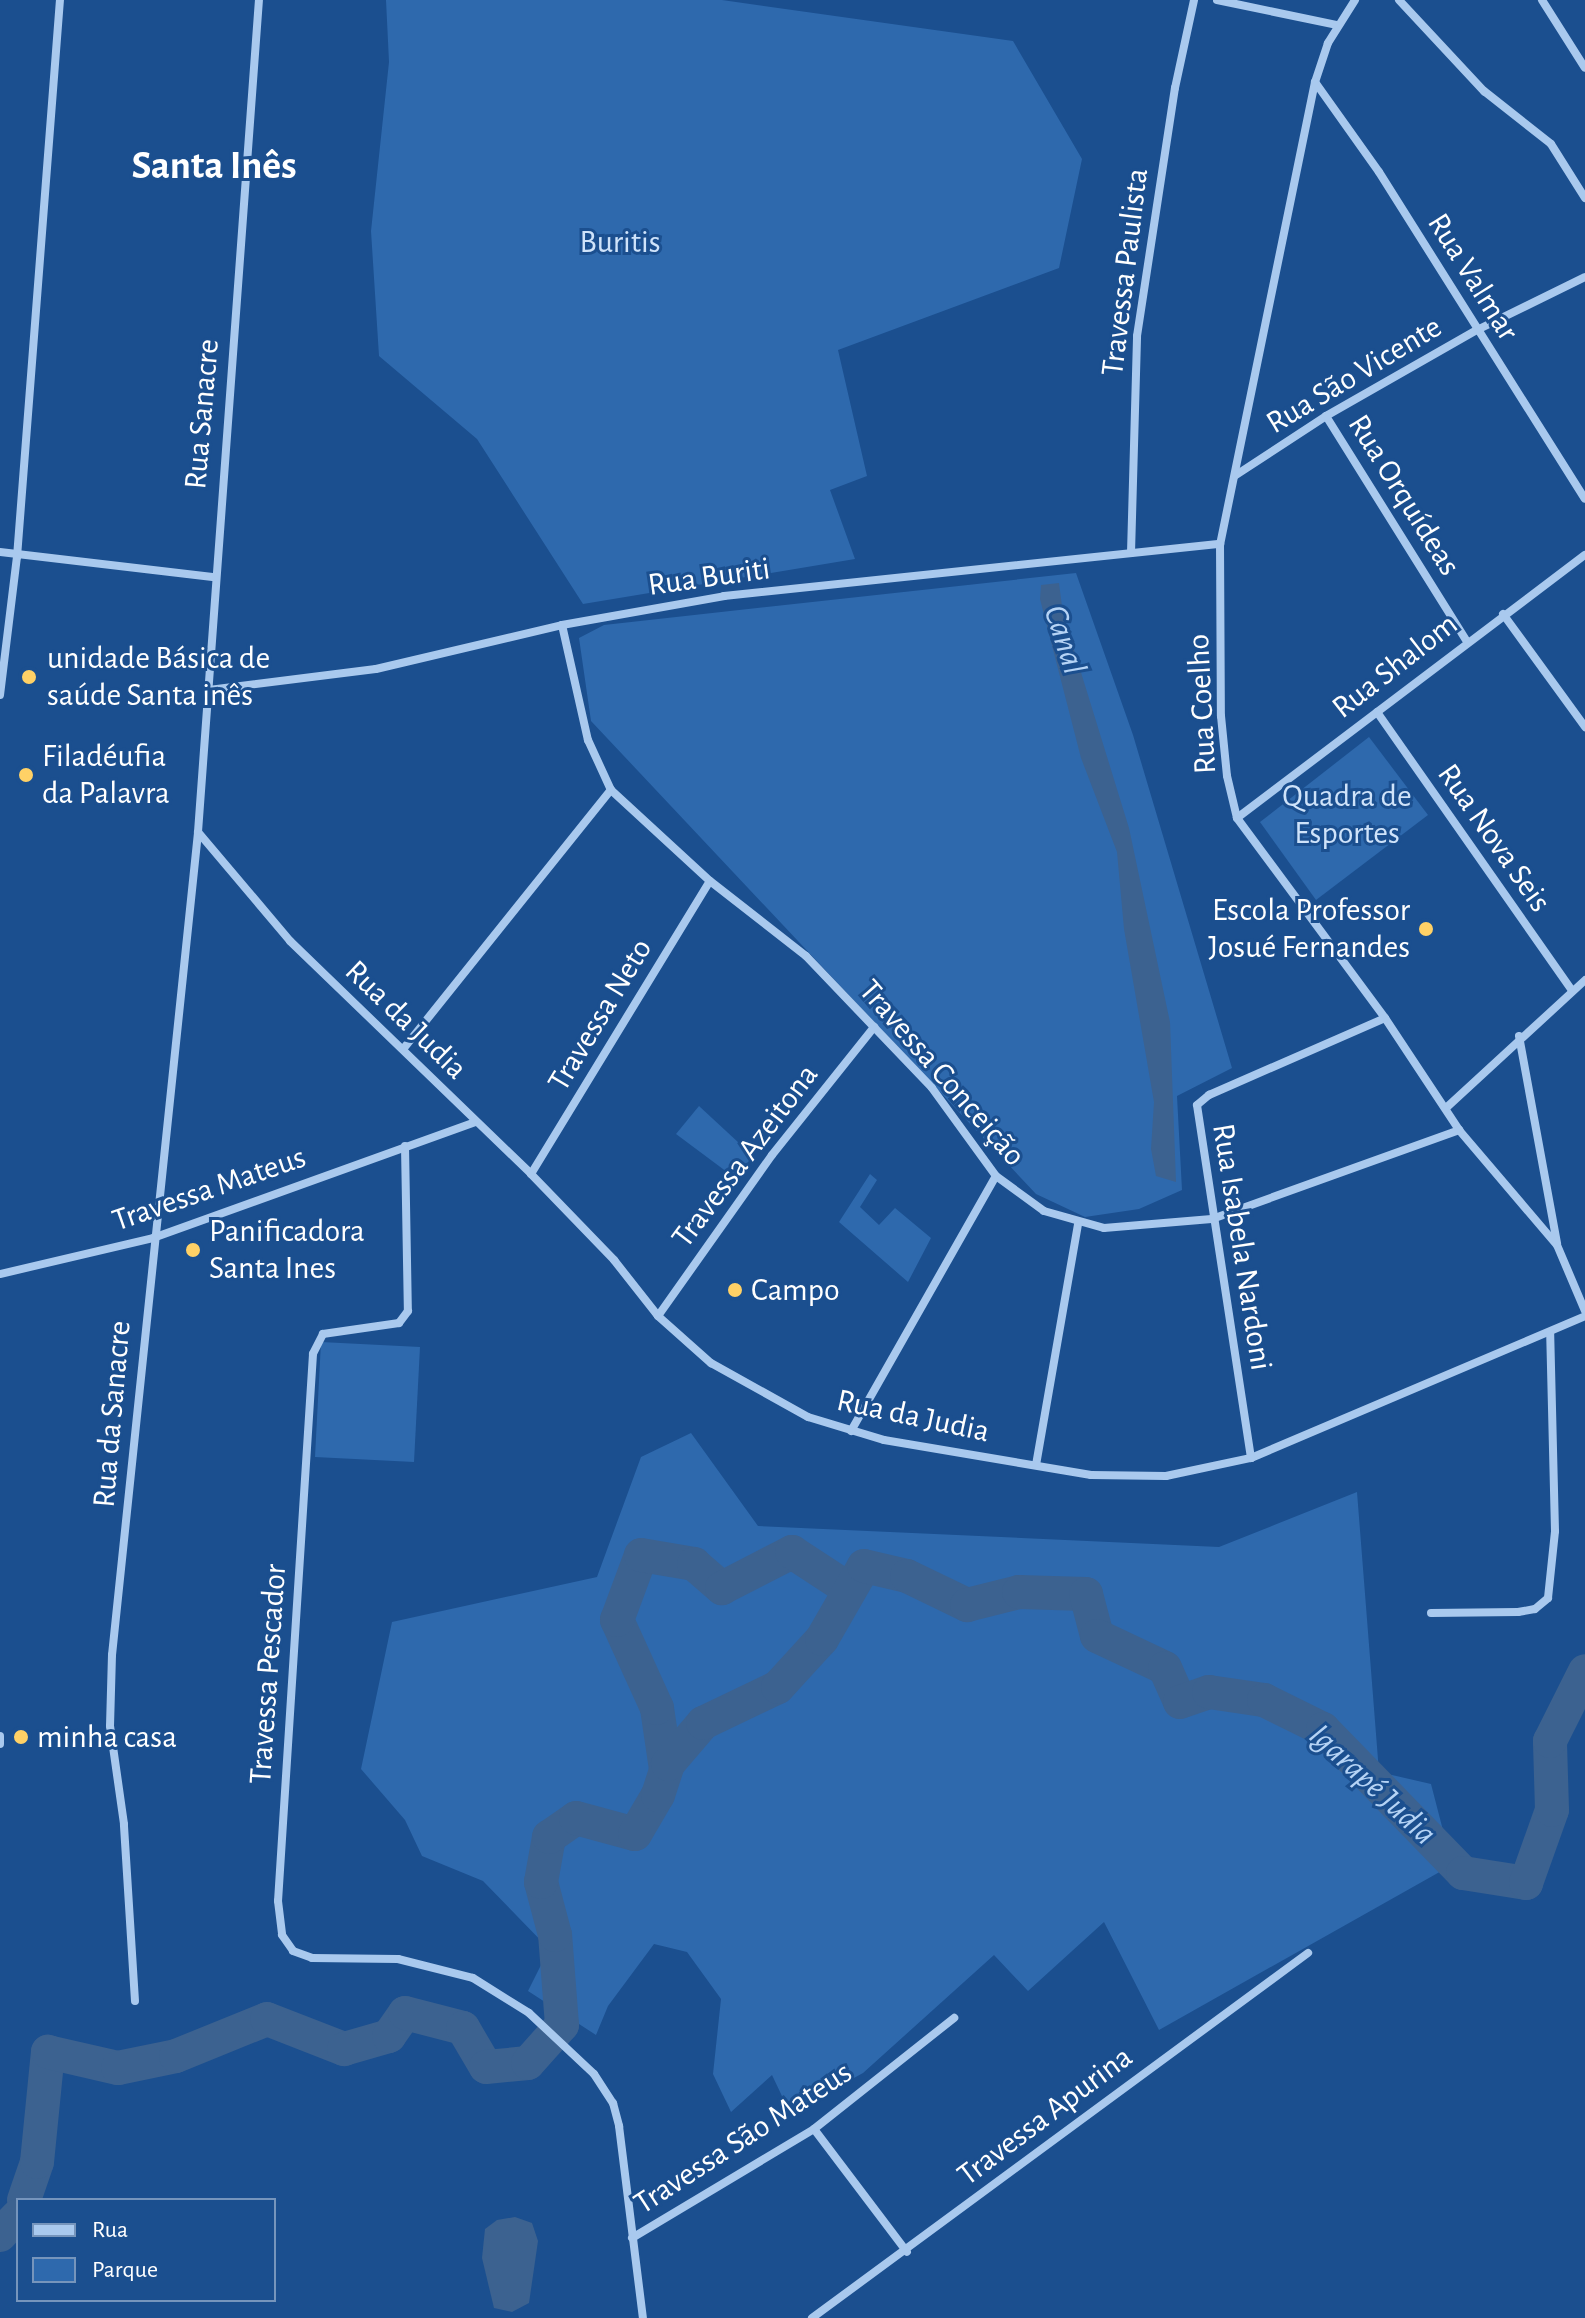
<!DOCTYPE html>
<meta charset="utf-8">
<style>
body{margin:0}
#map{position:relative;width:1585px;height:2318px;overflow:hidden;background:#1b4f8f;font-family:"Alegreya Sans",sans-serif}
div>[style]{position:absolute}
.green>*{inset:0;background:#2e69ad}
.water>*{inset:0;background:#3c6290}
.river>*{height:34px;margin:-17px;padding:0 17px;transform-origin:17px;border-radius:17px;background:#3c6290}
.minor>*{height:8px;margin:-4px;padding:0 4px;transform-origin:4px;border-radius:4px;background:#a9c9ee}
.dots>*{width:22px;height:22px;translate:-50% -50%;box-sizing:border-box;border:4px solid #1b4f8f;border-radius:50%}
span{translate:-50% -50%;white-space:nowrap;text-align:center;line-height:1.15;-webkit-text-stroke:6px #1b4f8f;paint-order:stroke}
.park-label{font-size:32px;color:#cfe3fa}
.street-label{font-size:32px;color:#fff}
.poi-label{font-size:32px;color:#fff}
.left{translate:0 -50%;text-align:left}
.right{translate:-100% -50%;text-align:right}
.water-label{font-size:34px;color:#b5d3f5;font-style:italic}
.district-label{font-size:40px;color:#fff;font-weight:700}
.legend{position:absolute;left:16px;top:2198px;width:260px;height:104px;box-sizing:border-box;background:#1b4f8f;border:2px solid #7695bc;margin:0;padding:10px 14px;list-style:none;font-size:24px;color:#fff}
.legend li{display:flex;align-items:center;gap:16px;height:40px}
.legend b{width:40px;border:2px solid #7695bc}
</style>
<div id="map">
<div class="green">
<div style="clip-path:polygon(386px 0,722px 0,1013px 41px,1082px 159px,1059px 268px,838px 350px,867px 476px,830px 490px,855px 559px,583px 604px,477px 439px,379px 356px,371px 231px,389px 62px)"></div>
<div style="clip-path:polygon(1076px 573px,1133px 735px,1232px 1068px,1177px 1096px,1182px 1190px,1139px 1209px,1085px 1217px,1036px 1194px,591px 721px,579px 638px,604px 625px)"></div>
<div style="clip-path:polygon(1369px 737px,1428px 815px,1316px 900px,1260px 822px)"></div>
<div style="clip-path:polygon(699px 1106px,753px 1156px,735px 1178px,676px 1134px)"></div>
<div style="clip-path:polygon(870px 1174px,877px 1180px,860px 1207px,879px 1225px,895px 1208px,931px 1238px,908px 1282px,839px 1222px)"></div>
<div style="clip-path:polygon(321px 1342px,420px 1347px,414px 1462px,315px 1457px)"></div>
<div style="clip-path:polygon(691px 1433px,758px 1526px,1219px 1547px,1357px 1492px,1379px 1772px,1431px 1784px,1452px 1865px,1159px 2030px,1104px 1922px,1028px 1991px,994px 1955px,863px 2073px,790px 2113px,772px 2075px,731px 2112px,713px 2074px,721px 1999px,687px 1952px,654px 1944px,608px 2006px,596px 2035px,528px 1991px,549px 1949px,483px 1881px,422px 1856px,405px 1820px,361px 1769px,392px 1622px,597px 1577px,641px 1457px)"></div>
</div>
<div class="water">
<div style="clip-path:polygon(1059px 583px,1063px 614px,1129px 828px,1170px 1022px,1176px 1182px,1156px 1176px,1151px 1149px,1154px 1102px,1124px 929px,1117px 852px,1081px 758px,1040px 599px,1041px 585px)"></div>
<div style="clip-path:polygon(515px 2217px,532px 2223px,538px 2241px,529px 2303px,512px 2312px,494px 2308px,482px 2258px,485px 2229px,497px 2220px)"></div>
</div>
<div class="river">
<div style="left:666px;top:1769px;width:62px;rotate:-98.4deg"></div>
<div style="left:657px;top:1708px;width:97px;rotate:-114.4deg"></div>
<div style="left:617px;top:1620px;width:69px;rotate:-69.7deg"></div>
<div style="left:641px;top:1555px;width:54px;rotate:9.6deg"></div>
<div style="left:694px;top:1564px;width:37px;rotate:41deg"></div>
<div style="left:722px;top:1588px;width:79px;rotate:-27.2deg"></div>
<div style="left:792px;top:1552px;width:69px;rotate:33.2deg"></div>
<div style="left:24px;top:2200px;width:40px;rotate:-71.1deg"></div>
<div style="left:37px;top:2162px;width:111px;rotate:-84.3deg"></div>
<div style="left:48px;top:2052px;width:72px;rotate:12.9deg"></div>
<div style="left:118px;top:2068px;width:59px;rotate:-11.7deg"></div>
<div style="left:176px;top:2056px;width:98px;rotate:-22.1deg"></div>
<div style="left:267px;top:2019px;width:83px;rotate:21.3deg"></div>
<div style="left:344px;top:2049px;width:47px;rotate:-16.1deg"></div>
<div style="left:389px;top:2036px;width:28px;rotate:-55deg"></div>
<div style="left:405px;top:2013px;width:60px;rotate:14.5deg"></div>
<div style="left:463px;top:2028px;width:45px;rotate:59.5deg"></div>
<div style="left:486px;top:2067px;width:42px;rotate:-5.4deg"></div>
<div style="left:528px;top:2063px;width:51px;rotate:-48.2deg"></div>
<div style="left:562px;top:2025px;width:90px;rotate:-94.4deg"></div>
<div style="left:555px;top:1935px;width:55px;rotate:-104.8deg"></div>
<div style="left:541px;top:1882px;width:46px;rotate:-79.9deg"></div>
<div style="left:549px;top:1837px;width:33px;rotate:-35deg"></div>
<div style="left:576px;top:1818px;width:61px;rotate:15.2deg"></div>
<div style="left:635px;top:1834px;width:45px;rotate:-59.5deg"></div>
<div style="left:658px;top:1795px;width:33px;rotate:-72deg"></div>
<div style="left:668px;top:1764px;width:54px;rotate:-49.5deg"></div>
<div style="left:703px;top:1723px;width:83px;rotate:-25.6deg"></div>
<div style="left:778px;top:1687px;width:65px;rotate:-47.5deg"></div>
<div style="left:822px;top:1639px;width:84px;rotate:-60.1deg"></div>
<div style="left:864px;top:1566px;width:44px;rotate:13.1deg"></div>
<div style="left:907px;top:1576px;width:67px;rotate:25.8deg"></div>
<div style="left:967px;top:1605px;width:54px;rotate:-14deg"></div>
<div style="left:1019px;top:1592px;width:67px;rotate:1.7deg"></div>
<div style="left:1086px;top:1594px;width:43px;rotate:75.3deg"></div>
<div style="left:1097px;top:1636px;width:75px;rotate:25.2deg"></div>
<div style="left:1165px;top:1668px;width:37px;rotate:66deg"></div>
<div style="left:1180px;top:1702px;width:31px;rotate:-19deg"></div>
<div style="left:1209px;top:1692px;width:56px;rotate:8.3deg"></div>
<div style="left:1264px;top:1700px;width:66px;rotate:26.2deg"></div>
<div style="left:1323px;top:1729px;width:201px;rotate:45.8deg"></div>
<div style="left:1463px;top:1873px;width:64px;rotate:9deg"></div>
<div style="left:1526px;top:1883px;width:77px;rotate:-70.4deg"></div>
<div style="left:1552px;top:1810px;width:69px;rotate:-91.7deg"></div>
<div style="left:1550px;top:1741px;width:78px;rotate:-63.4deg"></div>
<div style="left:0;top:2235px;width:26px;rotate:-47deg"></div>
</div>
<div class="minor">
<div style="left:1217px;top:0;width:123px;rotate:11.8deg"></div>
<div style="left:1355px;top:0;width:51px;rotate:122.1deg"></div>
<div style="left:1328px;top:43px;width:41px;rotate:108.4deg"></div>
<div style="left:1315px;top:82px;width:472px;rotate:101.6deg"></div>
<div style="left:1220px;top:544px;width:172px;rotate:89.7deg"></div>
<div style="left:1221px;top:716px;width:60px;rotate:84.3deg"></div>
<div style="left:1227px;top:776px;width:43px;rotate:76.6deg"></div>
<div style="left:1237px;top:818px;width:249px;rotate:53.5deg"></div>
<div style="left:1385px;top:1018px;width:134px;rotate:56.5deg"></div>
<div style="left:1459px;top:1130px;width:151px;rotate:49.6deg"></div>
<div style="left:1557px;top:1245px;width:72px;rotate:67deg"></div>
<div style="left:1399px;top:0;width:125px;rotate:47deg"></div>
<div style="left:1484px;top:91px;width:85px;rotate:38.3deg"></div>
<div style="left:1551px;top:144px;width:64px;rotate:57.8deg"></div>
<div style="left:1542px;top:0;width:80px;rotate:57.7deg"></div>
<div style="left:1315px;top:82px;width:110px;rotate:54.6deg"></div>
<div style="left:1379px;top:172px;width:386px;rotate:57.8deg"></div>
<div style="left:1326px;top:416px;width:264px;rotate:58deg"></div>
<div style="left:1236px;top:475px;width:108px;rotate:-33.2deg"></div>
<div style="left:1326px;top:416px;width:174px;rotate:-29.7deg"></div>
<div style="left:1477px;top:330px;width:120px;rotate:-26.1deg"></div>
<div style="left:0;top:552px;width:214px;rotate:6.7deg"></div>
<div style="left:1131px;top:553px;width:217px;rotate:-88.4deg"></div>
<div style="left:1137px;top:336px;width:251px;rotate:-81.3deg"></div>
<div style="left:1175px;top:88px;width:90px;rotate:-77.8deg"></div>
<div style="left:1503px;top:614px;width:140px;rotate:54deg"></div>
<div style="left:562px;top:625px;width:118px;rotate:77.3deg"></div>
<div style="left:588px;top:740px;width:55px;rotate:65.3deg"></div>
<div style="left:611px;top:790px;width:134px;rotate:42.6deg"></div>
<div style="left:710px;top:881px;width:122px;rotate:38deg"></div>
<div style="left:806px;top:956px;width:182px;rotate:46.3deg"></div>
<div style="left:932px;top:1088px;width:109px;rotate:54deg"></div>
<div style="left:996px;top:1176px;width:59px;rotate:36.1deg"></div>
<div style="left:1044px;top:1211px;width:62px;rotate:15.8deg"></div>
<div style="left:1104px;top:1228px;width:108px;rotate:-4.8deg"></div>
<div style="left:1212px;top:1219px;width:263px;rotate:-19.8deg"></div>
<div style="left:209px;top:690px;width:168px;rotate:-7.2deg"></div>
<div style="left:376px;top:669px;width:191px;rotate:-13.3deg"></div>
<div style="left:562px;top:625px;width:165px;rotate:-10.1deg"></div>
<div style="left:724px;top:596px;width:499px;rotate:-6deg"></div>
<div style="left:0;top:695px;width:139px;rotate:-83deg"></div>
<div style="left:17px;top:557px;width:559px;rotate:-85.59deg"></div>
<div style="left:1377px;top:712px;width:340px;rotate:55deg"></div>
<div style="left:1237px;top:818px;width:436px;rotate:-37.1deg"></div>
<div style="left:198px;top:832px;width:143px;rotate:49.8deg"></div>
<div style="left:290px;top:941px;width:335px;rotate:44deg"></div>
<div style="left:531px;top:1174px;width:120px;rotate:46deg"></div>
<div style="left:614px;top:1260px;width:71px;rotate:51.8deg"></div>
<div style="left:658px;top:1316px;width:71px;rotate:41.6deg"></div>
<div style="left:711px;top:1363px;width:111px;rotate:29.1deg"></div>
<div style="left:808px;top:1417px;width:79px;rotate:16.8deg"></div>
<div style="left:884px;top:1440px;width:210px;rotate:9.6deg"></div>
<div style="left:1091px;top:1475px;width:75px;rotate:0.8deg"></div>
<div style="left:1166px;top:1476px;width:87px;rotate:-12deg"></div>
<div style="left:1251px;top:1458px;width:363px;rotate:-23deg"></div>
<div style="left:1519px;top:1036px;width:211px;rotate:79.6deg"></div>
<div style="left:404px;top:1048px;width:331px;rotate:-51.3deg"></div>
<div style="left:1446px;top:1108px;width:189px;rotate:-42.6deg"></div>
<div style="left:405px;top:1146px;width:165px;rotate:89deg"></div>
<div style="left:408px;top:1311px;width:15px;rotate:127deg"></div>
<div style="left:399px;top:1323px;width:77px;rotate:171.8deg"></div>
<div style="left:323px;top:1334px;width:22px;rotate:117deg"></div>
<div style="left:313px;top:1354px;width:548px;rotate:93.66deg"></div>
<div style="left:278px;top:1901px;width:34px;rotate:83deg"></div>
<div style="left:282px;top:1935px;width:19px;rotate:55deg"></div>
<div style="left:293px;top:1951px;width:20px;rotate:20deg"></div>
<div style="left:312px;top:1958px;width:86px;rotate:0.7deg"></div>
<div style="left:398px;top:1959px;width:77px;rotate:14.2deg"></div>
<div style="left:473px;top:1978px;width:66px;rotate:32deg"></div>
<div style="left:529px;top:2013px;width:89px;rotate:43.2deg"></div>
<div style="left:594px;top:2074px;width:35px;rotate:57deg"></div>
<div style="left:613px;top:2103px;width:24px;rotate:75deg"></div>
<div style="left:619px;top:2126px;width:193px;rotate:82.9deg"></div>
<div style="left:531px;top:1174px;width:343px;rotate:-58.6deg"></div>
<div style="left:0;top:1274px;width:157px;rotate:-13.2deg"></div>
<div style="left:153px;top:1238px;width:342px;rotate:-19.8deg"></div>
<div style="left:658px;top:1316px;width:197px;rotate:-54.7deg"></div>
<div style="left:772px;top:1155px;width:164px;rotate:-51.4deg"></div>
<div style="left:851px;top:1431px;width:293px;rotate:-60.4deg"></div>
<div style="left:1251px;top:1458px;width:357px;rotate:-98.7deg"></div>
<div style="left:1197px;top:1105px;width:16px;rotate:-40deg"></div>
<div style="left:1209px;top:1095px;width:192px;rotate:-23.6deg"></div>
<div style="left:1036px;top:1465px;width:245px;rotate:-80.1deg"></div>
<div style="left:1431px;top:1613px;width:87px;rotate:-0.7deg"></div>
<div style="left:1518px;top:1612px;width:17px;rotate:-10deg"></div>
<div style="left:1535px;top:1609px;width:17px;rotate:-40deg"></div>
<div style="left:1548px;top:1598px;width:67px;rotate:-84deg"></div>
<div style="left:1555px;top:1531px;width:199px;rotate:-91.4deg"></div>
<div style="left:0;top:1736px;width:8px;rotate:90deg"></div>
<div style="left:135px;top:2001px;width:177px;rotate:-93.6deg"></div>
<div style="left:124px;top:1824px;width:99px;rotate:-98.1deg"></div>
<div style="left:110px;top:1726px;width:71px;rotate:-88.4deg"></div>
<div style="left:112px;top:1655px;width:827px;rotate:-84.03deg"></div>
<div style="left:198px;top:832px;width:834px;rotate:-85.81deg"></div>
<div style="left:814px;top:2129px;width:154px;rotate:52.9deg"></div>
<div style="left:632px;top:2238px;width:212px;rotate:-30.9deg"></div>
<div style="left:814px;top:2129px;width:179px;rotate:-38.4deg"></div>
<div style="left:812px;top:2318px;width:616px;rotate:-36.35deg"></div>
</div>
<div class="dots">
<div style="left:29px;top:677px;background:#ffd166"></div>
<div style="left:26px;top:775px;background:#ffd166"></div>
<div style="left:1426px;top:929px;background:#ffd166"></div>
<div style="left:193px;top:1250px;background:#ffd166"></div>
<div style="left:735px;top:1290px;background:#ffd166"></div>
<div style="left:21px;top:1737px;background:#ffd166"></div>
</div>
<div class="park-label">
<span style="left:620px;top:242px">Buritis</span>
<span style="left:1347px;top:815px">Quadra de<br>Esportes</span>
</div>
<div class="street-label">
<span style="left:1125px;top:272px;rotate:-83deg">Travessa Paulista</span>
<span style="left:1473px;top:277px;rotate:58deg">Rua Valmar</span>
<span style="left:1354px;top:375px;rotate:-31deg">Rua São Vicente</span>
<span style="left:202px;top:414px;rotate:-85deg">Rua Sanacre</span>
<span style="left:1404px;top:495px;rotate:58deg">Rua Orquídeas</span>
<span style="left:709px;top:577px;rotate:-8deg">Rua Buriti</span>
<span style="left:1395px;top:666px;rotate:-38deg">Rua Shalom</span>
<span style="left:1202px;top:704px;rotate:-93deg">Rua Coelho</span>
<span style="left:1494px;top:838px;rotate:55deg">Rua Nova Seis</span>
<span style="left:600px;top:1015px;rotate:-59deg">Travessa Neto</span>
<span style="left:406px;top:1020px;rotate:44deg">Rua da Judia</span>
<span style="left:942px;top:1073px;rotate:49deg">Travessa Conceição</span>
<span style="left:745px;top:1156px;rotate:-53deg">Travessa Azeitona</span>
<span style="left:209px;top:1189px;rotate:-19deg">Travessa Mateus</span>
<span style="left:1242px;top:1247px;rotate:81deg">Rua Isabela Nardoni</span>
<span style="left:112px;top:1414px;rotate:-85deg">Rua da Sanacre</span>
<span style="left:913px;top:1416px;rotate:12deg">Rua da Judia</span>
<span style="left:268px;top:1674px;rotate:-86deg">Travessa Pescador</span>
<span style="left:1045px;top:2116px;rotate:-37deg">Travessa Apurina</span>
<span style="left:743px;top:2138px;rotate:-33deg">Travessa São Mateus</span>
</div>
<div class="poi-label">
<span class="left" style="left:47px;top:677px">unidade Básica de<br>saúde Santa inês</span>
<span class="left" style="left:42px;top:775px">Filadéufia<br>da Palavra</span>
<span class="right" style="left:1410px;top:929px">Escola Professor<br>Josué Fernandes</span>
<span class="left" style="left:209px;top:1250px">Panificadora<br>Santa Ines</span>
<span class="left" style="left:751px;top:1290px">Campo</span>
<span class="left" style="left:37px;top:1737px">minha casa</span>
</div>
<div class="water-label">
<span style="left:1064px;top:640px;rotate:72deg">Canal</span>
<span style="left:1372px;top:1785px;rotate:43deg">Igarapé Judia</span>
</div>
<div class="district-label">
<span style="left:214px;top:166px">Santa Inês</span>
</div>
<ul class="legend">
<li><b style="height:10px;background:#a9c9ee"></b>Rua</li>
<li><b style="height:22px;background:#2e69ad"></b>Parque</li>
</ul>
</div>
